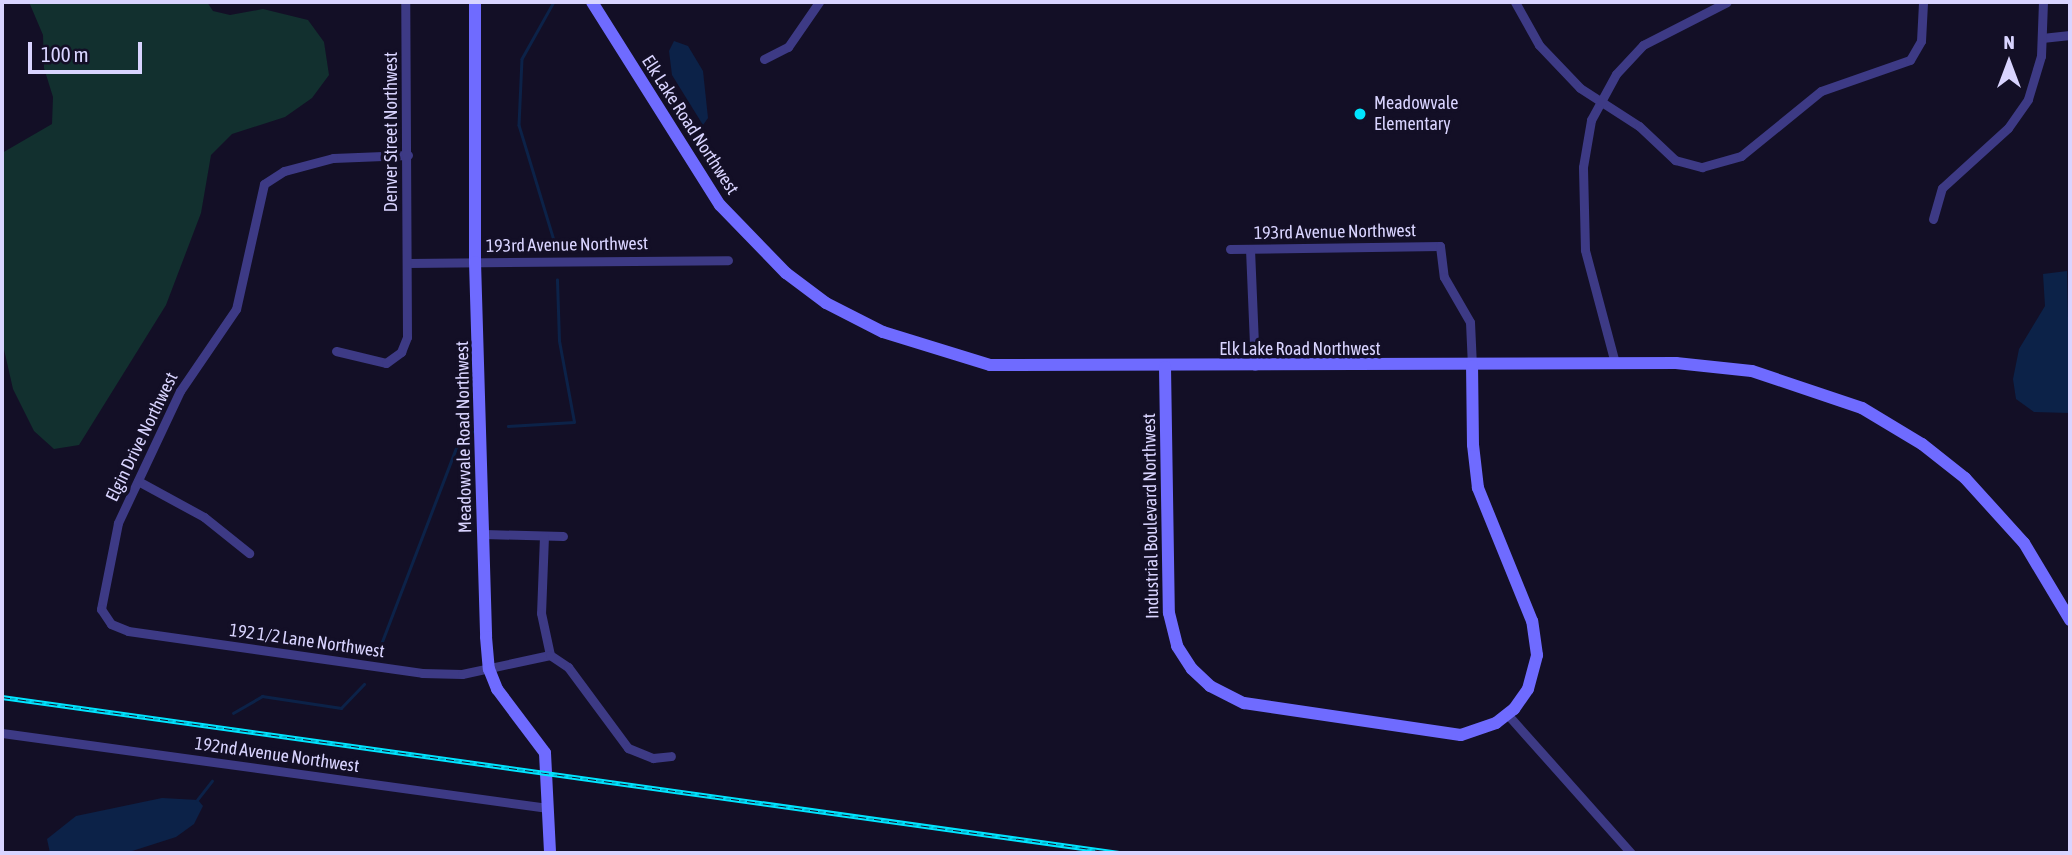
<!DOCTYPE html>
<style>
body{margin:0}
#map{position:relative;width:2072px;height:855px;overflow:hidden;background:#130f26;font-family:"Asap Condensed",sans-serif}
div>[style]{position:absolute}
.green>*{inset:0;background:#12302f}
.water>*{inset:0;background:#0c2248}
.stream>*{height:2.5px;margin:-1.25px;padding:0 1.25px;transform-origin:1.25px;border-radius:1.25px;background:#0c2248}
.street>*{height:9px;margin:-4.5px;padding:0 4.5px;transform-origin:4.5px;border-radius:4.5px;background:#3d3a85}
.secondary>*{height:12px;margin:-6px;padding:0 6px;transform-origin:6px;border-radius:6px;background:#6f6bff}
.rail>*{height:5px;margin-top:-2.5px;transform-origin:0;background:repeating-linear-gradient(90deg,#130f26 0 8px,#00e5ff 0 16px);box-sizing:border-box;border-block:2px solid #00e5ff}
.dots>*{width:19px;height:19px;translate:-50% -50%;box-sizing:border-box;border:4px solid #130f26;border-radius:50%}
span{translate:-50% -50%;white-space:nowrap;text-align:center;line-height:1.15;-webkit-text-stroke:7px #130f26;paint-order:stroke}
.poi-label{font-size:18px;color:#d9d4ff}
.left{translate:0 -50%;text-align:left}
.street-label{font-size:18px;color:#d9d4ff}
.frame{position:absolute;inset:0;border:4px solid #d9d4ff;pointer-events:none}
.north{position:absolute;left:1974px;top:28px;width:70px;height:70px;-webkit-text-stroke:5px #130f26;paint-order:stroke;rotate:0deg;font-size:19px;font-weight:700;line-height:28px;text-align:center;color:#d9d4ff}
.north::after{content:'';display:block;margin:auto;width:24px;height:32px;background:#d9d4ff;clip-path:polygon(50% 0,100% 100%,50% 72%,0 100%)}
.scale{position:absolute;left:28px;top:42px;width:114px;height:32px;box-sizing:border-box;border:4px solid #d9d4ff;border-top:0;padding-left:9px;font-size:21px;line-height:24px;white-space:nowrap;color:#d9d4ff;-webkit-text-stroke:5px #130f26;paint-order:stroke}
</style>
<div id="map">
<div class="green">
<div style="clip-path:polygon(29px 2px,207px 2px,213px 11px,230px 15px,263px 9px,308px 20px,324px 42px,329px 75px,312px 98px,285px 117px,232px 134px,211px 155px,201px 213px,166px 305px,79px 445px,54px 449px,34px 431px,13px 389px,3px 345px,2px 153px,52px 124px,53px 97px,44px 68px,43px 35px)"></div>
</div>
<div class="water">
<div style="clip-path:polygon(674px 41px,688px 46px,703px 71px,708px 118px,703px 125px,672px 75px,669px 51px)"></div>
<div style="clip-path:polygon(2067px 271px,2070px 413px,2034px 412px,2016px 399px,2013px 379px,2019px 349px,2045px 306px,2043px 274px)"></div>
<div style="clip-path:polygon(162px 798px,198px 800px,203px 806px,194px 824px,176px 837px,126px 853px,50px 853px,47px 839px,76px 816px)"></div>
</div>
<div class="stream">
<div style="left:554px;top:2px;width:65px;rotate:119.3deg"></div>
<div style="left:522px;top:59px;width:66px;rotate:92.6deg"></div>
<div style="left:519px;top:125px;width:131px;rotate:73.1deg"></div>
<div style="left:508px;top:426px;width:66px;rotate:-3.5deg"></div>
<div style="left:574px;top:422px;width:82px;rotate:-100.5deg"></div>
<div style="left:559px;top:341px;width:61px;rotate:-91.9deg"></div>
<div style="left:380px;top:647px;width:213px;rotate:-69.1deg"></div>
<div style="left:456px;top:448px;width:23px;rotate:-45deg"></div>
<div style="left:233px;top:713px;width:34px;rotate:-30deg"></div>
<div style="left:262px;top:696px;width:80px;rotate:8.6deg"></div>
<div style="left:341px;top:708px;width:33px;rotate:-46deg"></div>
<div style="left:197px;top:800px;width:24px;rotate:-52deg"></div>
</div>
<div class="street">
<div style="left:1515px;top:2px;width:49px;rotate:60.8deg"></div>
<div style="left:1539px;top:45px;width:59px;rotate:46.4deg"></div>
<div style="left:1580px;top:88px;width:70px;rotate:32.8deg"></div>
<div style="left:1639px;top:126px;width:50px;rotate:43.4deg"></div>
<div style="left:1675px;top:160px;width:28px;rotate:15deg"></div>
<div style="left:1702px;top:167px;width:41px;rotate:-15.8deg"></div>
<div style="left:1741px;top:156px;width:103px;rotate:-39.1deg"></div>
<div style="left:1821px;top:91px;width:94px;rotate:-19.2deg"></div>
<div style="left:1910px;top:60px;width:22px;rotate:-60deg"></div>
<div style="left:1921px;top:41px;width:39px;rotate:-87deg"></div>
<div style="left:2042px;top:38px;width:28px;rotate:-6deg"></div>
<div style="left:764px;top:59px;width:27px;rotate:-27deg"></div>
<div style="left:788px;top:47px;width:55px;rotate:-55.4deg"></div>
<div style="left:408px;top:155px;width:75px;rotate:177.7deg"></div>
<div style="left:333px;top:158px;width:51px;rotate:165.1deg"></div>
<div style="left:284px;top:171px;width:24px;rotate:147deg"></div>
<div style="left:264px;top:184px;width:128px;rotate:102.6deg"></div>
<div style="left:236px;top:309px;width:99px;rotate:124.3deg"></div>
<div style="left:180px;top:391px;width:146px;rotate:115.2deg"></div>
<div style="left:118px;top:523px;width:88px;rotate:101.2deg"></div>
<div style="left:101px;top:609px;width:18px;rotate:56deg"></div>
<div style="left:111px;top:624px;width:18px;rotate:22deg"></div>
<div style="left:128px;top:631px;width:297px;rotate:8.1deg"></div>
<div style="left:422px;top:673px;width:40px;rotate:1.4deg"></div>
<div style="left:462px;top:674px;width:90px;rotate:-12.2deg"></div>
<div style="left:1933px;top:219px;width:32px;rotate:-74deg"></div>
<div style="left:1942px;top:188px;width:89px;rotate:-42.3deg"></div>
<div style="left:2008px;top:128px;width:35px;rotate:-55deg"></div>
<div style="left:2028px;top:99px;width:45px;rotate:-73.2deg"></div>
<div style="left:2041px;top:56px;width:54px;rotate:-87.9deg"></div>
<div style="left:1230px;top:249px;width:210px;rotate:-0.8deg"></div>
<div style="left:1440px;top:246px;width:31px;rotate:83deg"></div>
<div style="left:1444px;top:277px;width:52px;rotate:60deg"></div>
<div style="left:1470px;top:322px;width:44px;rotate:87.4deg"></div>
<div style="left:1250px;top:249px;width:117px;rotate:87.6deg"></div>
<div style="left:407px;top:263px;width:321px;rotate:-0.5deg"></div>
<div style="left:336px;top:351px;width:51px;rotate:13.5deg"></div>
<div style="left:386px;top:363px;width:19px;rotate:-36deg"></div>
<div style="left:401px;top:352px;width:16px;rotate:-68deg"></div>
<div style="left:407px;top:337px;width:335px;rotate:-90.3deg"></div>
<div style="left:1615px;top:363px;width:117px;rotate:-104.9deg"></div>
<div style="left:1585px;top:250px;width:83px;rotate:-91.4deg"></div>
<div style="left:1583px;top:167px;width:48px;rotate:-80.3deg"></div>
<div style="left:1591px;top:120px;width:52px;rotate:-61.5deg"></div>
<div style="left:1616px;top:74px;width:40px;rotate:-47deg"></div>
<div style="left:1643px;top:45px;width:94px;rotate:-27.1deg"></div>
<div style="left:138px;top:481px;width:75px;rotate:28.6deg"></div>
<div style="left:204px;top:517px;width:58px;rotate:38.7deg"></div>
<div style="left:484px;top:534px;width:79px;rotate:1.5deg"></div>
<div style="left:544px;top:536px;width:77px;rotate:92.2deg"></div>
<div style="left:541px;top:613px;width:43px;rotate:77.9deg"></div>
<div style="left:550px;top:655px;width:22px;rotate:34deg"></div>
<div style="left:568px;top:667px;width:101px;rotate:53.5deg"></div>
<div style="left:628px;top:748px;width:27px;rotate:22deg"></div>
<div style="left:653px;top:758px;width:18px;rotate:-6deg"></div>
<div style="left:1508px;top:715px;width:185px;rotate:48.3deg"></div>
<div style="left:2px;top:733px;width:551px;rotate:7.82deg"></div>
</div>
<div class="secondary">
<div style="left:475px;top:2px;width:260px;rotate:90deg"></div>
<div style="left:475px;top:262px;width:375px;rotate:88.3deg"></div>
<div style="left:486px;top:637px;width:32px;rotate:85deg"></div>
<div style="left:489px;top:669px;width:22px;rotate:68deg"></div>
<div style="left:497px;top:689px;width:80px;rotate:53.1deg"></div>
<div style="left:545px;top:753px;width:100px;rotate:87.1deg"></div>
<div style="left:592px;top:2px;width:240px;rotate:57.8deg"></div>
<div style="left:720px;top:205px;width:95px;rotate:45.9deg"></div>
<div style="left:786px;top:273px;width:50px;rotate:36.9deg"></div>
<div style="left:826px;top:303px;width:64px;rotate:27deg"></div>
<div style="left:883px;top:332px;width:112px;rotate:17.1deg"></div>
<div style="left:990px;top:365px;width:686px;rotate:-0.17deg"></div>
<div style="left:1676px;top:363px;width:76px;rotate:6deg"></div>
<div style="left:1752px;top:371px;width:116px;rotate:18.6deg"></div>
<div style="left:1862px;top:408px;width:70px;rotate:31deg"></div>
<div style="left:1922px;top:444px;width:55px;rotate:38.3deg"></div>
<div style="left:1965px;top:478px;width:88px;rotate:47.8deg"></div>
<div style="left:2024px;top:543px;width:90px;rotate:59.1deg"></div>
<div style="left:1165px;top:367px;width:246px;rotate:89.1deg"></div>
<div style="left:1169px;top:613px;width:34px;rotate:76deg"></div>
<div style="left:1177px;top:646px;width:27px;rotate:57deg"></div>
<div style="left:1192px;top:669px;width:25px;rotate:43deg"></div>
<div style="left:1210px;top:686px;width:38px;rotate:27deg"></div>
<div style="left:1244px;top:703px;width:219px;rotate:8.4deg"></div>
<div style="left:1461px;top:735px;width:37px;rotate:-19deg"></div>
<div style="left:1496px;top:723px;width:23px;rotate:-38deg"></div>
<div style="left:1514px;top:709px;width:24px;rotate:-55deg"></div>
<div style="left:1528px;top:689px;width:35px;rotate:-75deg"></div>
<div style="left:1537px;top:655px;width:34px;rotate:-98deg"></div>
<div style="left:1532px;top:621px;width:144px;rotate:-112.1deg"></div>
<div style="left:1478px;top:488px;width:43px;rotate:-96.6deg"></div>
<div style="left:1473px;top:445px;width:79px;rotate:-90.7deg"></div>
</div>
<div class="rail">
<div style="left:2px;top:697px;width:1128px;rotate:7.95deg"></div>
</div>
<div class="dots">
<div style="left:1360px;top:114px;background:#00e5ff"></div>
</div>
<div class="poi-label">
<span class="left" style="left:1374px;top:114px">Meadowvale<br>Elementary</span>
</div>
<div class="street-label">
<span style="left:690px;top:125px;rotate:57deg">Elk Lake Road Northwest</span>
<span style="left:391px;top:132px;rotate:-90deg">Denver Street Northwest</span>
<span style="left:1335px;top:232px;rotate:-1deg">193rd Avenue Northwest</span>
<span style="left:567px;top:245px;rotate:-1deg">193rd Avenue Northwest</span>
<span style="left:1300px;top:349px">Elk Lake Road Northwest</span>
<span style="left:142px;top:437px;rotate:-64deg">Elgin Drive Northwest</span>
<span style="left:464px;top:437px;rotate:-91deg">Meadowvale Road Northwest</span>
<span style="left:1151px;top:516px;rotate:-91deg">Industrial Boulevard Northwest</span>
<span style="left:307px;top:641px;rotate:8deg">192 1/2 Lane Northwest</span>
<span style="left:277px;top:755px;rotate:8deg">192nd Avenue Northwest</span>
</div>
<div class="frame"></div>
<div class="north">N</div>
<div class="scale">100 m</div>
</div>
